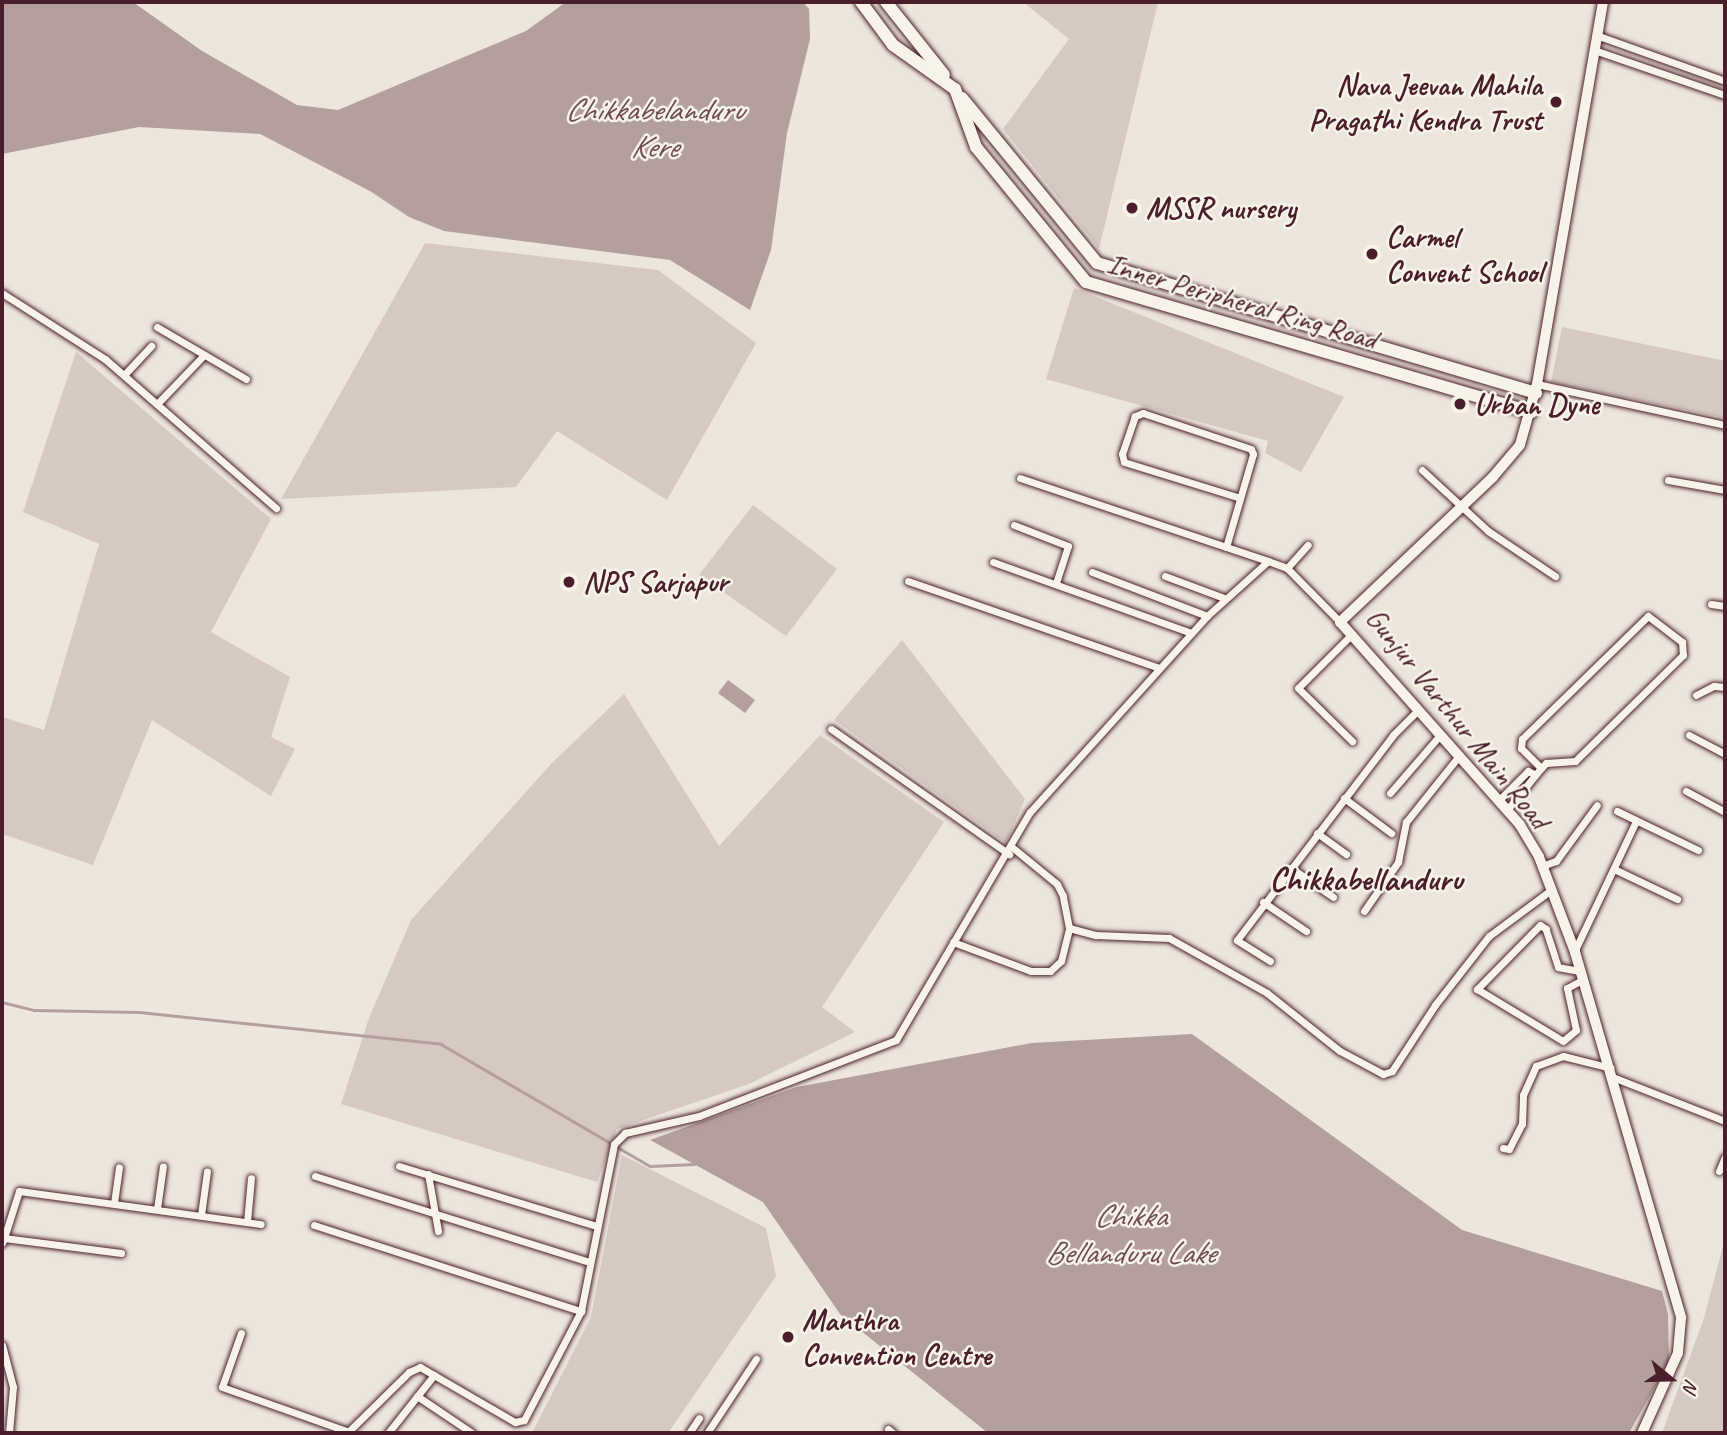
<!DOCTYPE html>
<style>
body{margin:0}
#map{position:relative;width:1727px;height:1435px;overflow:hidden;background:#ece6dd;font-family:Caveat,sans-serif}
div>[style]{position:absolute}
.green>*{inset:0;background:#d5c9c2}
.water>*{inset:0;background:#b39f9d}
.stream>*{height:2.5px;margin:-1.25px;padding:0 1.25px;transform-origin:1.25px;border-radius:1.25px;background:#b39f9d}
.roads{filter:drop-shadow(0 0 2px #4a1f2b) drop-shadow(0 0 2px #4a1f2b)}
.street>*{height:7px;margin:-3.5px;padding:0 3.5px;transform-origin:3.5px;border-radius:3.5px;background:#f7f3e8}
.secondary>*{height:10px;margin:-5px;padding:0 5px;transform-origin:5px;border-radius:5px;background:#f7f3e8}
.primary>*{height:12px;margin:-6px;padding:0 6px;transform-origin:6px;border-radius:6px;background:#f7f3e8}
.dots>*{width:19px;height:19px;translate:-50% -50%;box-sizing:border-box;border:4px solid #f7f3e8;border-radius:50%}
span{translate:-50% -50%;white-space:nowrap;text-align:center;line-height:1.15;-webkit-text-stroke:5px #f7f3e8;paint-order:stroke}
.poi-label{font-size:30px;color:#4a1f2b;font-weight:700}
.right{translate:-100% -50%;text-align:right}
.left{translate:0 -50%;text-align:left}
.street-label{font-size:30px;color:#4a1f2b}
.water-label{font-size:32px;color:#6f4c53;font-style:italic}
.quarter-label{font-size:33px;color:#4a1f2b;font-weight:700}
.frame{position:absolute;inset:0;border:4px solid #4a1f2b;pointer-events:none}
.north{position:absolute;left:1636px;top:1344px;width:70px;height:70px;-webkit-text-stroke:5px #f7f3e8;paint-order:stroke;rotate:109deg;font-size:19px;font-weight:700;line-height:28px;text-align:center;color:#4a1f2b}
.north::after{content:'';display:block;margin:auto;width:24px;height:32px;background:#4a1f2b;clip-path:polygon(50% 0,100% 100%,50% 72%,0 100%)}
</style>
<div id="map">
<div class="green">
<div style="clip-path:polygon(1023px 2px,1158px 2px,1099px 249px,1003px 129px,1069px 39px)"></div>
<div style="clip-path:polygon(425px 243px,658px 270px,756px 343px,667px 500px,557px 431px,516px 487px,281px 499px)"></div>
<div style="clip-path:polygon(1074px 288px,1344px 397px,1301px 472px,1265px 453px,1268px 441px,1046px 379px)"></div>
<div style="clip-path:polygon(1562px 327px,1725px 361px,1725px 418px,1551px 382px)"></div>
<div style="clip-path:polygon(76px 352px,271px 519px,211px 632px,290px 677px,271px 737px,295px 749px,271px 796px,152px 720px,93px 865px,2px 834px,2px 717px,44px 730px,99px 544px,23px 512px)"></div>
<div style="clip-path:polygon(753px 505px,837px 569px,786px 636px,699px 575px)"></div>
<div style="clip-path:polygon(902px 640px,1025px 799px,1006px 843px,834px 720px)"></div>
<div style="clip-path:polygon(624px 694px,719px 846px,820px 735px,944px 822px,822px 1007px,855px 1032px,749px 1084px,617px 1129px,597px 1182px,341px 1104px,369px 1018px,411px 920px,552px 763px)"></div>
<div style="clip-path:polygon(622px 1155px,766px 1228px,776px 1276px,668px 1433px,532px 1433px,591px 1317px)"></div>
<div style="clip-path:polygon(1725px 1239px,1725px 1433px,1662px 1433px,1703px 1321px)"></div>
</div>
<div class="water">
<div style="clip-path:polygon(2px 2px,133px 2px,202px 51px,297px 105px,338px 110px,526px 31px,566px 2px,803px 2px,809px 9px,810px 39px,787px 133px,771px 250px,750px 310px,670px 260px,444px 231px,409px 217px,370px 191px,260px 134px,139px 127px,2px 154px)"></div>
<div style="clip-path:polygon(728px 680px,755px 700px,745px 713px,718px 693px)"></div>
<div style="clip-path:polygon(1192px 1034px,1462px 1230px,1662px 1291px,1668px 1314px,1669px 1362px,1629px 1433px,988px 1433px,840px 1314px,763px 1202px,650px 1140px,797px 1087px,1032px 1043px)"></div>
</div>
<div class="stream">
<div style="left:2px;top:1002px;width:34px;rotate:14deg"></div>
<div style="left:35px;top:1010px;width:104px;rotate:1.1deg"></div>
<div style="left:139px;top:1012px;width:304px;rotate:6deg"></div>
<div style="left:441px;top:1044px;width:242px;rotate:30.3deg"></div>
<div style="left:650px;top:1166px;width:44px;rotate:-2.6deg"></div>
</div>
<div class="roads">
<div class="street">
<div style="left:1596px;top:35px;width:137px;rotate:19.6deg"></div>
<div style="left:1594px;top:50px;width:139px;rotate:19deg"></div>
<div style="left:2px;top:293px;width:122px;rotate:32.7deg"></div>
<div style="left:105px;top:359px;width:227px;rotate:41.1deg"></div>
<div style="left:157px;top:327px;width:103px;rotate:30.3deg"></div>
<div style="left:124px;top:375px;width:40px;rotate:-47deg"></div>
<div style="left:1537px;top:384px;width:192px;rotate:12.3deg"></div>
<div style="left:157px;top:404px;width:68px;rotate:-46.2deg"></div>
<div style="left:1422px;top:470px;width:90px;rotate:42.7deg"></div>
<div style="left:1488px;top:531px;width:81px;rotate:33.9deg"></div>
<div style="left:1020px;top:478px;width:262px;rotate:18.5deg"></div>
<div style="left:1668px;top:480px;width:58px;rotate:10deg"></div>
<div style="left:1014px;top:525px;width:58px;rotate:21.3deg"></div>
<div style="left:1068px;top:546px;width:40px;rotate:108deg"></div>
<div style="left:1226px;top:547px;width:97px;rotate:-73.8deg"></div>
<div style="left:1253px;top:454px;width:5px;rotate:-112deg"></div>
<div style="left:1251px;top:449px;width:114px;rotate:-161.6deg"></div>
<div style="left:1143px;top:413px;width:9px;rotate:159deg"></div>
<div style="left:1135px;top:416px;width:40px;rotate:108.9deg"></div>
<div style="left:1122px;top:454px;width:8px;rotate:76deg"></div>
<div style="left:1124px;top:462px;width:121px;rotate:17.2deg"></div>
<div style="left:993px;top:562px;width:210px;rotate:19.7deg"></div>
<div style="left:1287px;top:568px;width:31px;rotate:-48deg"></div>
<div style="left:1092px;top:572px;width:123px;rotate:20.9deg"></div>
<div style="left:1165px;top:576px;width:63px;rotate:20.4deg"></div>
<div style="left:908px;top:581px;width:266px;rotate:19.1deg"></div>
<div style="left:1711px;top:604px;width:14px;rotate:8deg"></div>
<div style="left:1648px;top:616px;width:43px;rotate:37.4deg"></div>
<div style="left:1682px;top:642px;width:13px;rotate:86deg"></div>
<div style="left:1683px;top:655px;width:151px;rotate:135.5deg"></div>
<div style="left:1575px;top:761px;width:29px;rotate:176deg"></div>
<div style="left:1546px;top:763px;width:7px;rotate:135deg"></div>
<div style="left:1541px;top:768px;width:28px;rotate:-135deg"></div>
<div style="left:1521px;top:748px;width:9px;rotate:-84deg"></div>
<div style="left:1522px;top:739px;width:176px;rotate:-44.3deg"></div>
<div style="left:1352px;top:634px;width:76px;rotate:135deg"></div>
<div style="left:1298px;top:688px;width:76px;rotate:44.5deg"></div>
<div style="left:1696px;top:695px;width:20px;rotate:-27deg"></div>
<div style="left:1714px;top:686px;width:11px;rotate:5deg"></div>
<div style="left:831px;top:729px;width:218px;rotate:35.1deg"></div>
<div style="left:1689px;top:735px;width:41px;rotate:27.8deg"></div>
<div style="left:1686px;top:791px;width:44px;rotate:28.3deg"></div>
<div style="left:1390px;top:793px;width:77px;rotate:-49.2deg"></div>
<div style="left:1344px;top:798px;width:59px;rotate:36.7deg"></div>
<div style="left:1499px;top:800px;width:41px;rotate:-45deg"></div>
<div style="left:1528px;top:771px;width:7px;rotate:27deg"></div>
<div style="left:1507px;top:810px;width:54px;rotate:-51deg"></div>
<div style="left:1617px;top:811px;width:90px;rotate:25.7deg"></div>
<div style="left:1317px;top:833px;width:36px;rotate:36deg"></div>
<div style="left:1542px;top:866px;width:15px;rotate:-20deg"></div>
<div style="left:1556px;top:861px;width:69px;rotate:-53.8deg"></div>
<div style="left:1291px;top:868px;width:51px;rotate:34.6deg"></div>
<div style="left:1614px;top:869px;width:70px;rotate:25.5deg"></div>
<div style="left:1263px;top:902px;width:52px;rotate:34deg"></div>
<div style="left:1364px;top:911px;width:60px;rotate:-55.2deg"></div>
<div style="left:1398px;top:862px;width:41px;rotate:-78.7deg"></div>
<div style="left:1406px;top:822px;width:83px;rotate:-51.3deg"></div>
<div style="left:1069px;top:928px;width:28px;rotate:15deg"></div>
<div style="left:1096px;top:935px;width:73px;rotate:2.4deg"></div>
<div style="left:1169px;top:938px;width:112px;rotate:29.3deg"></div>
<div style="left:1267px;top:993px;width:93px;rotate:38.5deg"></div>
<div style="left:1340px;top:1051px;width:49px;rotate:28.1deg"></div>
<div style="left:1383px;top:1074px;width:9px;rotate:-18deg"></div>
<div style="left:1392px;top:1071px;width:79px;rotate:-56.9deg"></div>
<div style="left:1435px;top:1005px;width:88px;rotate:-52deg"></div>
<div style="left:1489px;top:936px;width:77px;rotate:-36.6deg"></div>
<div style="left:953px;top:942px;width:83px;rotate:20.4deg"></div>
<div style="left:1031px;top:971px;width:19px"></div>
<div style="left:1050px;top:971px;width:15px;rotate:-42deg"></div>
<div style="left:1061px;top:961px;width:34px;rotate:-76deg"></div>
<div style="left:1069px;top:928px;width:33px;rotate:-101deg"></div>
<div style="left:1063px;top:896px;width:13px;rotate:-117deg"></div>
<div style="left:1057px;top:884px;width:57px;rotate:-140.7deg"></div>
<div style="left:1575px;top:950px;width:143px;rotate:-64.7deg"></div>
<div style="left:1270px;top:961px;width:39px;rotate:-148deg"></div>
<div style="left:1237px;top:940px;width:258px;rotate:-52.7deg"></div>
<div style="left:1393px;top:735px;width:34px;rotate:-45deg"></div>
<div style="left:1580px;top:971px;width:22px;rotate:-170deg"></div>
<div style="left:1558px;top:967px;width:40px;rotate:-108deg"></div>
<div style="left:1546px;top:929px;width:7px;rotate:-146deg"></div>
<div style="left:1540px;top:925px;width:90px;rotate:134.5deg"></div>
<div style="left:1477px;top:989px;width:100px;rotate:31.2deg"></div>
<div style="left:1563px;top:1041px;width:17px;rotate:-40deg"></div>
<div style="left:1576px;top:1030px;width:43px;rotate:-102.1deg"></div>
<div style="left:1567px;top:988px;width:17px;rotate:-28deg"></div>
<div style="left:1615px;top:1078px;width:118px;rotate:21.4deg"></div>
<div style="left:1503px;top:1148px;width:6px;rotate:9deg"></div>
<div style="left:1509px;top:1149px;width:28px;rotate:-63deg"></div>
<div style="left:1522px;top:1124px;width:29px;rotate:-88deg"></div>
<div style="left:1523px;top:1095px;width:32px;rotate:-66deg"></div>
<div style="left:1536px;top:1066px;width:29px;rotate:-20deg"></div>
<div style="left:1563px;top:1056px;width:49px;rotate:14deg"></div>
<div style="left:399px;top:1166px;width:206px;rotate:16.9deg"></div>
<div style="left:1719px;top:1171px;width:15px;rotate:-67deg"></div>
<div style="left:428px;top:1174px;width:58px;rotate:80deg"></div>
<div style="left:315px;top:1176px;width:288px;rotate:17.4deg"></div>
<div style="left:114px;top:1203px;width:36px;rotate:-82deg"></div>
<div style="left:157px;top:1209px;width:43px;rotate:-82.1deg"></div>
<div style="left:201px;top:1215px;width:44px;rotate:-82.2deg"></div>
<div style="left:247px;top:1222px;width:44px;rotate:-84.8deg"></div>
<div style="left:314px;top:1225px;width:281px;rotate:17.9deg"></div>
<div style="left:4px;top:1238px;width:49px;rotate:-72.3deg"></div>
<div style="left:19px;top:1191px;width:244px;rotate:7.8deg"></div>
<div style="left:2px;top:1243px;width:5px;rotate:-68deg"></div>
<div style="left:4px;top:1238px;width:118px;rotate:7.3deg"></div>
<div style="left:241px;top:1333px;width:57px;rotate:109.4deg"></div>
<div style="left:222px;top:1387px;width:135px;rotate:19.5deg"></div>
<div style="left:2px;top:1345px;width:43px;rotate:75.3deg"></div>
<div style="left:13px;top:1387px;width:46px;rotate:95deg"></div>
<div style="left:417px;top:1396px;width:66px;rotate:33.9deg"></div>
<div style="left:888px;top:1429px;width:6px;rotate:39deg"></div>
<div style="left:347px;top:1433px;width:87px;rotate:-44.5deg"></div>
<div style="left:409px;top:1372px;width:12px;rotate:-24deg"></div>
<div style="left:420px;top:1367px;width:110px;rotate:30.1deg"></div>
<div style="left:515px;top:1422px;width:9px;rotate:-13deg"></div>
<div style="left:524px;top:1420px;width:123px;rotate:-62.4deg"></div>
<div style="left:581px;top:1311px;width:170px;rotate:-78.8deg"></div>
<div style="left:614px;top:1144px;width:16px;rotate:-45deg"></div>
<div style="left:625px;top:1133px;width:76px;rotate:-12.9deg"></div>
<div style="left:699px;top:1116px;width:211px;rotate:-21.1deg"></div>
<div style="left:896px;top:1040px;width:264px;rotate:-59.6deg"></div>
<div style="left:1030px;top:812px;width:264px;rotate:-47.9deg"></div>
<div style="left:1207px;top:616px;width:82px;rotate:-42deg"></div>
<div style="left:1268px;top:561px;width:20px;rotate:20deg"></div>
<div style="left:1287px;top:568px;width:76px;rotate:45.5deg"></div>
<div style="left:388px;top:1433px;width:74px;rotate:-51.6deg"></div>
<div style="left:689px;top:1433px;width:18px;rotate:-56deg"></div>
<div style="left:707px;top:1433px;width:89px;rotate:-56.5deg"></div>
</div>
<div class="secondary">
<div style="left:1603px;top:2px;width:388px;rotate:99.8deg"></div>
<div style="left:1537px;top:384px;width:63px;rotate:105.6deg"></div>
<div style="left:1520px;top:445px;width:42px;rotate:130.2deg"></div>
<div style="left:1493px;top:477px;width:211px;rotate:136.5deg"></div>
<div style="left:1340px;top:622px;width:271px;rotate:48.4deg"></div>
<div style="left:1520px;top:825px;width:37px;rotate:59deg"></div>
<div style="left:1539px;top:857px;width:102px;rotate:69.2deg"></div>
<div style="left:1575px;top:952px;width:381px;rotate:73.8deg"></div>
<div style="left:1681px;top:1318px;width:35px;rotate:95deg"></div>
<div style="left:1678px;top:1353px;width:88px;rotate:114.2deg"></div>
</div>
<div class="primary">
<div style="left:861px;top:2px;width:54px;rotate:53.3deg"></div>
<div style="left:893px;top:45px;width:76px;rotate:35.4deg"></div>
<div style="left:955px;top:89px;width:62px;rotate:70.1deg"></div>
<div style="left:976px;top:147px;width:174px;rotate:50.8deg"></div>
<div style="left:1086px;top:282px;width:464px;rotate:16.3deg"></div>
<div style="left:886px;top:2px;width:93px;rotate:51.5deg"></div>
<div style="left:962px;top:98px;width:213px;rotate:50.7deg"></div>
<div style="left:1097px;top:263px;width:458px;rotate:16.5deg"></div>
</div>
</div>
<div class="dots">
<div style="left:1556px;top:102px;background:#4a1f2b"></div>
<div style="left:1132px;top:208px;background:#4a1f2b"></div>
<div style="left:1372px;top:254px;background:#4a1f2b"></div>
<div style="left:1460px;top:404px;background:#4a1f2b"></div>
<div style="left:569px;top:582px;background:#4a1f2b"></div>
<div style="left:788px;top:1337px;background:#4a1f2b"></div>
</div>
<div class="poi-label">
<span class="right" style="left:1542px;top:102px">Nava Jeevan Mahila<br>Pragathi Kendra Trust</span>
<span class="left" style="left:1146px;top:208px">MSSR nursery</span>
<span class="left" style="left:1386px;top:254px">Carmel<br>Convent School</span>
<span class="left" style="left:1474px;top:404px">Urban Dyne</span>
<span class="left" style="left:583px;top:582px">NPS Sarjapur</span>
<span class="left" style="left:802px;top:1337px">Manthra<br>Convention Centre</span>
</div>
<div class="street-label">
<span style="left:1242px;top:301px;rotate:16deg">Inner Peripheral Ring Road</span>
<span style="left:1458px;top:718px;rotate:51deg">Gunjur Varthur Main Road</span>
</div>
<div class="water-label">
<span style="left:654px;top:129px">Chikkabelanduru<br>Kere</span>
<span style="left:1130px;top:1235px">Chikka<br>Bellanduru Lake</span>
</div>
<div class="quarter-label">
<span style="left:1366px;top:880px">Chikkabellanduru</span>
</div>
<div class="frame"></div>
<div class="north">N</div>
</div>
